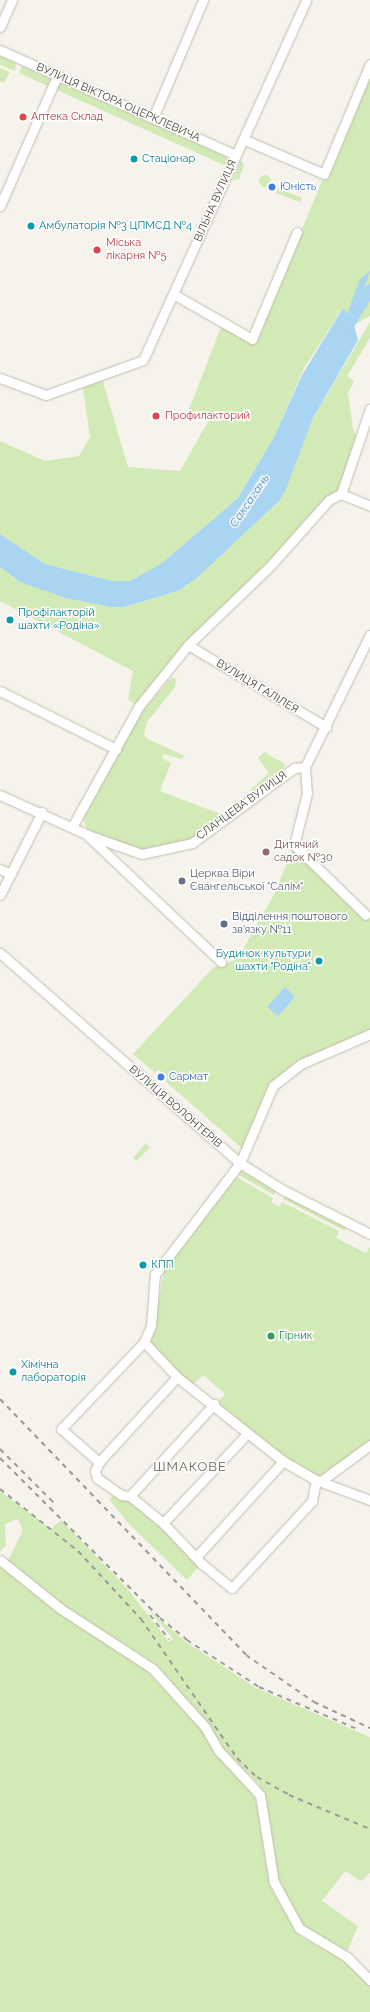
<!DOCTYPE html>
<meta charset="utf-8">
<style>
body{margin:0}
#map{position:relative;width:370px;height:2012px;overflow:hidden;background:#f6f3ec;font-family:Raleway,sans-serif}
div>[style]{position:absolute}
.green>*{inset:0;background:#d2eab5}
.round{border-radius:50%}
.water>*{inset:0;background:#a9d4f2}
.river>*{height:11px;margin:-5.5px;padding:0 5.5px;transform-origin:5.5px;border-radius:5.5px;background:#a9d4f2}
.roads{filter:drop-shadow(0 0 1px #c2bbae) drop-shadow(0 0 1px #c2bbae)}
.minor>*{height:9px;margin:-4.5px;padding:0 4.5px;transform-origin:4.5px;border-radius:4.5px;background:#fff}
.rail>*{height:2px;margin-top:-1px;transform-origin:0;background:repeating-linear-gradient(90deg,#9a9a9a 0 5px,transparent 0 10px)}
.dots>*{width:11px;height:11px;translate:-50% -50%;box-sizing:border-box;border:2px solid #fff;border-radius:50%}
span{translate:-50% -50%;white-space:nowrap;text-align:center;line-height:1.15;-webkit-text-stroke:3px #fff;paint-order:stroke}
.street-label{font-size:11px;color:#4b4439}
.health-label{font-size:11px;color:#be3a42}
.left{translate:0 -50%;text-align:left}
.culture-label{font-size:11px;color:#0d838f}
.right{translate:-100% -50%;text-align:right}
.shop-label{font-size:11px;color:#366cbe}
.education-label{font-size:11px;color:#785e54}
.worship-label{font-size:11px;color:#5b616d}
.service-label{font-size:11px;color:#4e5e75}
.leisure-label{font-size:11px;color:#27864d}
.water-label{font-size:12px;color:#2e7ab2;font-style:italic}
.quarter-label{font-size:13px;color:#6e6250;letter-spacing:1px}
</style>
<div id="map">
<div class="green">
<div style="clip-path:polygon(0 56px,16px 63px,15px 71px,0 65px)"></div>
<div style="clip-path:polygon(370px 64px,370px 316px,356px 324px,342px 309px,304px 368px,274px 437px,238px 498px,162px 563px,130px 581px,112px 581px,45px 564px,7px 539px,0 534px,0 441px,45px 461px,79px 456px,90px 437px,82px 383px,101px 375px,128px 467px,180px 471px,209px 420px,188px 412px,223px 322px,256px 341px)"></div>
<div style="clip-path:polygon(22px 66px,53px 80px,50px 87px,19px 73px)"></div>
<div style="clip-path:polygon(0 68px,10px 72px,4px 83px,0 81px)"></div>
<div style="clip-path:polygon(61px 83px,227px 157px,228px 162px,226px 166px,55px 89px)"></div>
<div style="clip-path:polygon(241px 160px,244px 165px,239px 179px,233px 180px)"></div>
<div class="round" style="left:259px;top:175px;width:12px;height:12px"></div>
<div style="clip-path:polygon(278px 188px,302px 198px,300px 202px,276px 193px)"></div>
<div style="clip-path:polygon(370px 322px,370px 338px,347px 376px,354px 381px,348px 393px,353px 429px,359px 441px,342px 488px,239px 594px,139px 706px,128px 700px,133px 671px,0 601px,0 567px,20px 582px,124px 607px,178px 591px,197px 578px,280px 500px,313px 418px)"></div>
<div style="clip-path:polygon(171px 678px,176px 678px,175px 687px,147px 722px,144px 734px,146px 738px,185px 756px,181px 759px,164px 754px,162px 758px,171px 763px,160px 791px,226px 816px,195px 838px,142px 852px,88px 831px,83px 819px,138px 716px)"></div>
<div style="clip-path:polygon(264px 752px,285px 764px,283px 771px,255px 796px,250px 790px,269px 773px,258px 758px)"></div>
<div style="clip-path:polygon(294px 845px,370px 919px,370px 1034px,301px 1064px,273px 1086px,244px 1150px,165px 1081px,167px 1077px,158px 1070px,155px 1073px,133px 1054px,214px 967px,233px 961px,243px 949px,275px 893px)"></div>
<div style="clip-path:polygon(146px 1143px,150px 1147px,137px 1161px,133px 1158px)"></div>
<div style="clip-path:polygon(241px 1171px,276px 1190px,274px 1195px,237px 1174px)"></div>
<div style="clip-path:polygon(235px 1176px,273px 1198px,271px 1202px,279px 1207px,282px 1202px,339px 1231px,336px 1238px,366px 1253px,370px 1247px,370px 1442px,321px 1478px,284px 1460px,216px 1404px,225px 1394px,203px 1375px,193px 1385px,177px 1373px,151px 1344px,165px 1266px)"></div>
<div style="clip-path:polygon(285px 1195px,346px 1226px,345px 1231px,283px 1199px)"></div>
<div style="clip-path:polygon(0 1491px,51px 1529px,61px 1520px,126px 1587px,169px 1642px,173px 1639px,149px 1610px,185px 1641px,256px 1688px,370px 1737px,370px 1873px,361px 1881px,345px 1871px,322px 1901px,358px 1926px,347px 1952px,302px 1926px,278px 1881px,259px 1784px,222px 1749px,170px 1680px,146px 1658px,71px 1611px,7px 1563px,23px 1530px,18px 1519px,5px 1524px,6px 1546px,0 1551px)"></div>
<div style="clip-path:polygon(116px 1494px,129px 1498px,162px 1524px,200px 1565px,187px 1580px,128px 1523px,109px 1499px)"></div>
<div style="clip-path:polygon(0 1565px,43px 1599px,142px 1666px,201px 1729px,234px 1774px,250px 1787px,256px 1801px,269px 1883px,275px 1896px,301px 1937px,341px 1958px,370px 1986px,370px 2012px,0 2012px)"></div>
</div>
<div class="water">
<div style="clip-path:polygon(370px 271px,353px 321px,358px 340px,313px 418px,286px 489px,280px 500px,197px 578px,178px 591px,124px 607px,111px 607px,66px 598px,20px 582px,0 567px,0 534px,45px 564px,112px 581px,130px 581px,162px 563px,238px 498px,274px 437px,302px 375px,343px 308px,347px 314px,360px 279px)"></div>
<div style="clip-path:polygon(285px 987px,295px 997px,278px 1016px,267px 1007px)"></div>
</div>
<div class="river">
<div style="left:348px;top:325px;width:42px;rotate:-58.6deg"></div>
</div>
<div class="roads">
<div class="minor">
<div style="left:0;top:27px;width:30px;rotate:-66deg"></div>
<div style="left:0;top:50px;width:258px;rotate:24deg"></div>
<div style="left:153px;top:118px;width:128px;rotate:-67deg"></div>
<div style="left:243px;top:139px;width:88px;rotate:23.4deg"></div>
<div style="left:324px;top:174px;width:119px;rotate:-67.3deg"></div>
<div style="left:0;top:206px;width:142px;rotate:-66.3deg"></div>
<div style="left:175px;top:295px;width:89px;rotate:29.7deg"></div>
<div style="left:252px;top:339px;width:116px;rotate:-67.2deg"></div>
<div style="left:0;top:378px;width:49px;rotate:20.3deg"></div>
<div style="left:46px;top:395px;width:103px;rotate:-19.8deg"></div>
<div style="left:143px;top:360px;width:395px;rotate:-65.6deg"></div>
<div style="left:341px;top:494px;width:90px;rotate:-71.2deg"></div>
<div style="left:341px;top:494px;width:31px;rotate:22deg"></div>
<div style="left:188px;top:645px;width:161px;rotate:30.7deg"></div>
<div style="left:0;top:691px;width:130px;rotate:26.6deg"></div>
<div style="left:305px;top:767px;width:26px;rotate:86deg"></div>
<div style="left:307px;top:793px;width:54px;rotate:104deg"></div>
<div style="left:294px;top:845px;width:100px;rotate:44.2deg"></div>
<div style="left:305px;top:767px;width:147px;rotate:-63.8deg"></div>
<div style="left:0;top:795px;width:97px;rotate:24.4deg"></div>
<div style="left:88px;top:835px;width:57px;rotate:19.4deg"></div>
<div style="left:142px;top:854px;width:51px;rotate:-12.4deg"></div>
<div style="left:192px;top:843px;width:127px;rotate:-36.3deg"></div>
<div style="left:294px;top:768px;width:11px;rotate:-5deg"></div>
<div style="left:72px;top:827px;width:138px;rotate:-61deg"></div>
<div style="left:139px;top:706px;width:78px;rotate:-51.2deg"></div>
<div style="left:188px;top:645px;width:115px;rotate:-43.9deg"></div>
<div style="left:271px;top:565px;width:87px;rotate:-48.3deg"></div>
<div style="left:329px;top:500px;width:13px;rotate:-27deg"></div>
<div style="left:89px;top:837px;width:182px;rotate:43.4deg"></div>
<div style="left:0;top:869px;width:12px;rotate:24deg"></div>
<div style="left:0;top:895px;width:93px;rotate:-63.2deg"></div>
<div style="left:0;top:953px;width:319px;rotate:41.2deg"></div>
<div style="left:240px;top:1163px;width:51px;rotate:32.1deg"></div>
<div style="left:283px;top:1190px;width:97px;rotate:26.8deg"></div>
<div style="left:370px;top:1034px;width:75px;rotate:156.5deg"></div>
<div style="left:301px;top:1064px;width:36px;rotate:142deg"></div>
<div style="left:273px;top:1086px;width:84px;rotate:113.2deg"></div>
<div style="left:240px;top:1163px;width:140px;rotate:127.4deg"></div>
<div style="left:155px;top:1274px;width:52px;rotate:94.4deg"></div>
<div style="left:151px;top:1326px;width:17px;rotate:114deg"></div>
<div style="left:144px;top:1342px;width:48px;rotate:46.7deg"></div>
<div style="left:177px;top:1377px;width:135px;rotate:38.4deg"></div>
<div style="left:283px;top:1461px;width:38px;rotate:30deg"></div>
<div style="left:316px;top:1480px;width:58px;rotate:20.3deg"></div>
<div style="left:177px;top:1377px;width:115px;rotate:132.5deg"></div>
<div style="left:99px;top:1462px;width:10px;rotate:114deg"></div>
<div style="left:95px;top:1471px;width:7px;rotate:74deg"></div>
<div style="left:97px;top:1478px;width:29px;rotate:35deg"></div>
<div style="left:121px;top:1495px;width:9px;rotate:6deg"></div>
<div style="left:130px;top:1496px;width:43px;rotate:39.3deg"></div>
<div style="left:163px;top:1523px;width:57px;rotate:46.4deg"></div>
<div style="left:202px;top:1564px;width:38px;rotate:39deg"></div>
<div style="left:232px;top:1588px;width:118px;rotate:-47.4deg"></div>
<div style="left:312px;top:1501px;width:21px;rotate:-79deg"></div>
<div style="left:99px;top:1462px;width:50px;rotate:-139deg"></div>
<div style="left:61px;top:1429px;width:120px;rotate:-46.3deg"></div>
<div style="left:321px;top:1481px;width:61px;rotate:-36.3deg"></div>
<div style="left:130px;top:1496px;width:125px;rotate:-47.6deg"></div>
<div style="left:163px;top:1523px;width:122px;rotate:-46.7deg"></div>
<div style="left:197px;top:1556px;width:128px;rotate:-47.8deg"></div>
<div style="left:0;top:1560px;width:78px;rotate:38.8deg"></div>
<div style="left:61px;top:1609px;width:110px;rotate:33.1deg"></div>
<div style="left:153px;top:1669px;width:78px;rotate:48.1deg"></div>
<div style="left:205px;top:1727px;width:28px;rotate:60deg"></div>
<div style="left:219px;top:1751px;width:60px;rotate:47deg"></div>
<div style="left:260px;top:1795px;width:88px;rotate:80.9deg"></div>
<div style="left:274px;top:1882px;width:52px;rotate:61.5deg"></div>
<div style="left:299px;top:1928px;width:56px;rotate:31.1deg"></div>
<div style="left:347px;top:1957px;width:33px;rotate:45deg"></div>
</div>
</div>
<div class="rail">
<div style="left:0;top:1399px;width:355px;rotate:46.1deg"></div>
<div style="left:246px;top:1655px;width:83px;rotate:34.7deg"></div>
<div style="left:314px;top:1702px;width:62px;rotate:24.9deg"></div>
<div style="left:0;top:1449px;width:78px;rotate:45deg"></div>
<div style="left:0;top:1458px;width:226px;rotate:45deg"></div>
<div style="left:160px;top:1618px;width:35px;rotate:39deg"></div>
<div style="left:187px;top:1640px;width:86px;rotate:33.1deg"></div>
<div style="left:259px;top:1687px;width:107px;rotate:23.2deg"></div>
<div style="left:0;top:1489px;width:100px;rotate:38.5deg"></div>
<div style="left:78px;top:1551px;width:93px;rotate:47.2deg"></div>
<div style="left:141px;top:1619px;width:169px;rotate:55.4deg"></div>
<div style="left:237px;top:1758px;width:28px;rotate:44deg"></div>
<div style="left:257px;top:1777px;width:37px;rotate:29deg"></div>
<div style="left:289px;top:1795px;width:88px;rotate:22.8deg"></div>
<div style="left:150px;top:1615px;width:31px;rotate:52deg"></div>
</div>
<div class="dots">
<div style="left:23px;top:117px;background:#e0444e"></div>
<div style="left:134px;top:159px;background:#0f9aa8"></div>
<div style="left:272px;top:187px;background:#3f7fe0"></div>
<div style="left:31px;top:226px;background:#0f9aa8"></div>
<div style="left:97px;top:250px;background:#e0444e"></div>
<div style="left:156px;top:416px;background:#e0444e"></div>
<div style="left:10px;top:620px;background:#0f9aa8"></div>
<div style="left:266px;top:852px;background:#8d6e63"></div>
<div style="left:182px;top:881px;background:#6b7280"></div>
<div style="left:224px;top:924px;background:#5c6f8a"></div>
<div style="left:319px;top:961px;background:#0f9aa8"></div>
<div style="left:161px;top:1077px;background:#3f7fe0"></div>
<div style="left:143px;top:1265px;background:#0f9aa8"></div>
<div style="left:271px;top:1336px;background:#2e9e5b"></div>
<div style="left:13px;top:1372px;background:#0f9aa8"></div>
</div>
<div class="street-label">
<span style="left:118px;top:103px;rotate:24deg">ВУЛИЦЯ ВІКТОРА ОЦЕРКЛЕВИЧА</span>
<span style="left:216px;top:201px;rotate:-66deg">ВІЛЬНА ВУЛИЦЯ</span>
<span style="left:257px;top:687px;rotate:31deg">ВУЛИЦЯ ГАЛІЛЕЯ</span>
<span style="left:242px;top:806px;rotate:-36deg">СЛАНЦЕВА ВУЛИЦЯ</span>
<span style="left:175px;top:1107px;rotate:41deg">ВУЛИЦЯ ВОЛОНТЕРІВ</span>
</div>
<div class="health-label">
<span class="left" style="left:31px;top:117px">Аптека Склад</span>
<span class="left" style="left:106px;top:250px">Міська<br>лікарня №5</span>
<span class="left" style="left:165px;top:416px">Профилакторий</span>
</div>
<div class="culture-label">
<span class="left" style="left:142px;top:159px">Стаціонар</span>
<span class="left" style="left:39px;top:226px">Амбулаторія №3 ЦПМСД №4</span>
<span class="left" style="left:18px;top:620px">Профілакторій<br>шахти «Родіна»</span>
<span class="right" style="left:311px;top:961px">Будинок культури<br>шахти "Родіна"</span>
<span class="left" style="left:151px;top:1265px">КПП</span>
<span class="left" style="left:21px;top:1372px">Хімічна<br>лабораторія</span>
</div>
<div class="shop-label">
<span class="left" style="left:280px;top:187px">Юність</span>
<span class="left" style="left:169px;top:1077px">Сармат</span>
</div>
<div class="education-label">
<span class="left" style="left:274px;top:852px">Дитячий<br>садок №30</span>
</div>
<div class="worship-label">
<span class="left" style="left:190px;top:881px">Церква Віри<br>Євангельської "Салім"</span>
</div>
<div class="service-label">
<span class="left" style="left:232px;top:924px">Відділення поштового<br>зв'язку №11</span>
</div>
<div class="leisure-label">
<span class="left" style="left:279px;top:1336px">Гірник</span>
</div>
<div class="water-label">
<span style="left:250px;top:501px;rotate:-56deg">Саксагань</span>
</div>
<div class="quarter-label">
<span style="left:190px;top:1467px">ШМАКОВЕ</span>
</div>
</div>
